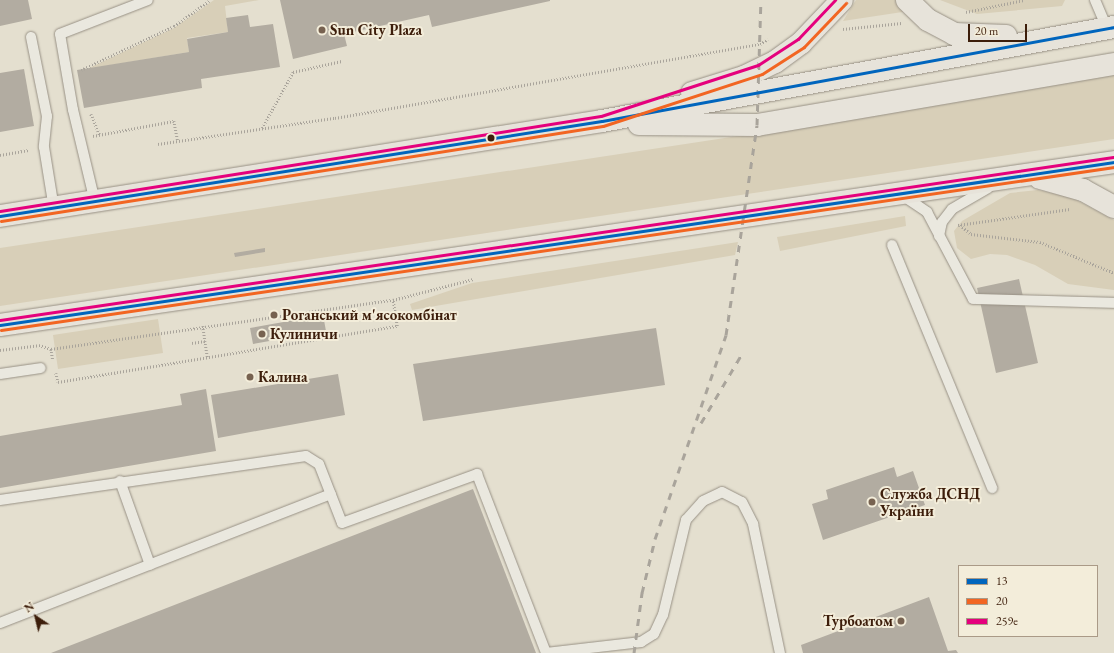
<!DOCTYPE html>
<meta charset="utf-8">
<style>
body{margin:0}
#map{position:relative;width:1114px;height:653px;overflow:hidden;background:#e4dfcf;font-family:"EB Garamond",serif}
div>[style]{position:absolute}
.green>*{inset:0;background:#d8cfb8}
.building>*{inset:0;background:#b2aca1}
.path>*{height:2.5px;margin-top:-1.25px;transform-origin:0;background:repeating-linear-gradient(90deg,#a9a49b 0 1px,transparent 0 3px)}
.roads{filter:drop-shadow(0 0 1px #989185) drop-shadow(0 0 1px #989185)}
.lane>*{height:10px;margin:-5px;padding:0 5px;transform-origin:5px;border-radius:5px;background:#eae8df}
.primary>*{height:22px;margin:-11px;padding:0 11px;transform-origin:11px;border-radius:11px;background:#e7e3da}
.rail>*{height:3px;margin-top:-1.5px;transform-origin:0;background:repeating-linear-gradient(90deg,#a9a49b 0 7px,transparent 0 14px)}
.bus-1>*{height:3px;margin:-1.5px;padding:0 1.5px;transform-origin:1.5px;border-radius:1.5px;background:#0065bd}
.bus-2>*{height:3px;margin:-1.5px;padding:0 1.5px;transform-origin:1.5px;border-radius:1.5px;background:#f26522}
.bus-3>*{height:3px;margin:-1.5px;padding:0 1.5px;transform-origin:1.5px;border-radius:1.5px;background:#e5007d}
.dots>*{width:11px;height:11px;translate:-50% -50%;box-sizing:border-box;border:2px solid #f3edda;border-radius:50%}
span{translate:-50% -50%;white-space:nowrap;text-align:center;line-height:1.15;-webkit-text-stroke:4px #f3edda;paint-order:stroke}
.poi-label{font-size:15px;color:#3d1e0b;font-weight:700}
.left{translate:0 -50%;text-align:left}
.right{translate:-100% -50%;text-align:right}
.legend{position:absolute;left:958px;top:565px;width:140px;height:72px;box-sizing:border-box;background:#f3edda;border:1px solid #aa9a87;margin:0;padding:5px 7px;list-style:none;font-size:12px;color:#3d1e0b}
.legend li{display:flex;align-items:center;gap:8px;height:20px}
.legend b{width:20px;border:1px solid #aa9a87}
.north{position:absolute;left:16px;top:597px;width:40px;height:40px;-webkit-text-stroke:3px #f3edda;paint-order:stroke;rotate:325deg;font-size:11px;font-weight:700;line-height:16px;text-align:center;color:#3d1e0b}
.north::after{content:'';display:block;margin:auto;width:14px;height:18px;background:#3d1e0b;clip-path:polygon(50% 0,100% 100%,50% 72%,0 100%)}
.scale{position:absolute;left:968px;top:24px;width:59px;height:18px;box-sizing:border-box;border:2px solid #3d1e0b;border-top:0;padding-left:5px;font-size:12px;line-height:14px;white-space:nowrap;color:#3d1e0b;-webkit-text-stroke:3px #f3edda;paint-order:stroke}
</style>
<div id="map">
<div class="green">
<div style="clip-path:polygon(214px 0,259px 0,225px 6px,228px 32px,187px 38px,189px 52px,87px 69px,174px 28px)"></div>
<div style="clip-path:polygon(856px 0,898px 0,909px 11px,843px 21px)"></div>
<div style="clip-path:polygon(940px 0,1065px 0,1062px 6px,977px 14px)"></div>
<div style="clip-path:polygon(1114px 73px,1114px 139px,0 306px,0 248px,751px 134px)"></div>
<div style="clip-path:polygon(1038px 190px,1071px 197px,1114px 220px,1114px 290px,1068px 284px,1035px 265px,1007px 255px,990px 254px,971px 259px,957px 248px,954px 231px,962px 221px,1010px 193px)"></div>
<div style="clip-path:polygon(905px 216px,906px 226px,780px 251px,777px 237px)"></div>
<div style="clip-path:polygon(738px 242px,735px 255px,412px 310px,410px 304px,472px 283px)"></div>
<div style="clip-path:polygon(158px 319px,163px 353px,58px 369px,53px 335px)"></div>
</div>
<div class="building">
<div style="clip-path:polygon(0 0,28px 0,32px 19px,0 26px)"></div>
<div style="clip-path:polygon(280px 0,550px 0,550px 1px,432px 27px,429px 15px,344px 34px,347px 46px,293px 59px)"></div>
<div style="clip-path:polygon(248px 15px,250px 27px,273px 24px,280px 67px,201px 79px,202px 88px,84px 108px,77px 70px,189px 52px,187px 39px,228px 32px,226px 18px)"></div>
<div style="clip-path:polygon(24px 69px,34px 126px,0 132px,0 73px)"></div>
<div style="clip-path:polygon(265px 248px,265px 252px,235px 257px,234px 253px)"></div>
<div style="clip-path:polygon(1019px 279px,1038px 363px,996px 373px,977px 288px)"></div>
<div style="clip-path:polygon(323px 315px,326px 331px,253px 344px,250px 328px)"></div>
<div style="clip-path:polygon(656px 328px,665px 385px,423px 421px,413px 364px)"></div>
<div style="clip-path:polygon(338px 374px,345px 415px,218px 438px,211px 395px)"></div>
<div style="clip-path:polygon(206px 389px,216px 451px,0 488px,0 436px,182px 405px,180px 394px)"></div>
<div style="clip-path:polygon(894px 467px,897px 477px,913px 471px,925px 505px,823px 540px,812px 504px,828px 499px,826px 490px)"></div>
<div style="clip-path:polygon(473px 489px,536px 653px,51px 653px)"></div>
<div style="clip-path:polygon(929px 597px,948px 651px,956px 650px,958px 653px,803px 653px,801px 645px)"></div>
</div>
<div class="path">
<div style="left:966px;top:12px;width:59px;rotate:-11.7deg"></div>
<div style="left:843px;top:29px;width:59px;rotate:-5.8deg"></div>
<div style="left:81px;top:70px;width:103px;rotate:-25.3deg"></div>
<div style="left:174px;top:26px;width:44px;rotate:-35.8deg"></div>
<div style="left:91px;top:114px;width:23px;rotate:67deg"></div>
<div style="left:262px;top:128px;width:64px;rotate:-61deg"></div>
<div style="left:293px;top:72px;width:50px;rotate:-12.7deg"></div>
<div style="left:93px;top:136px;width:82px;rotate:-10.5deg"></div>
<div style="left:174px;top:121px;width:20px;rotate:79deg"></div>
<div style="left:158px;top:144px;width:179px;rotate:-8.4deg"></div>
<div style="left:335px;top:118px;width:431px;rotate:-9.9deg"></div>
<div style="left:760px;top:44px;width:9px;rotate:-32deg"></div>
<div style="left:0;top:155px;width:29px;rotate:-10deg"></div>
<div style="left:958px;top:225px;width:113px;rotate:-8.1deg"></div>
<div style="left:960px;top:225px;width:14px;rotate:39deg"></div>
<div style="left:971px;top:234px;width:69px;rotate:6.6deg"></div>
<div style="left:1040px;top:242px;width:80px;rotate:22.7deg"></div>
<div style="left:203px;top:326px;width:15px;rotate:82deg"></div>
<div style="left:192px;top:343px;width:13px;rotate:-9deg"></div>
<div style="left:205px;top:341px;width:18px;rotate:81deg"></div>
<div style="left:51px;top:349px;width:345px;rotate:-8.2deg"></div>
<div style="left:393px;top:300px;width:83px;rotate:-14.7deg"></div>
<div style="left:0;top:350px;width:39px;rotate:-7deg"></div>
<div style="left:39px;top:345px;width:13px;rotate:18deg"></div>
<div style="left:51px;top:349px;width:11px;rotate:80deg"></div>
<div style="left:56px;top:373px;width:9px;rotate:77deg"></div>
<div style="left:58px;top:382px;width:344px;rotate:-9.4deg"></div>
<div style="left:397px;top:326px;width:26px;rotate:-99deg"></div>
</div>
<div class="roads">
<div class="lane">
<div style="left:1095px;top:0;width:30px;rotate:67deg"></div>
<div style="left:31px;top:37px;width:81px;rotate:78.6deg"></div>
<div style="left:47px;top:116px;width:31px;rotate:96deg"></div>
<div style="left:44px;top:147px;width:63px;rotate:80.8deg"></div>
<div style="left:905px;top:197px;width:27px;rotate:34deg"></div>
<div style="left:927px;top:212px;width:98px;rotate:62.1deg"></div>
<div style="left:973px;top:299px;width:141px;rotate:1.6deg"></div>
<div style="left:95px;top:202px;width:95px;rotate:-103.4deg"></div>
<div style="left:73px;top:110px;width:77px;rotate:-99.7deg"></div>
<div style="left:60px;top:34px;width:94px;rotate:-21.1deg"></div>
<div style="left:939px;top:236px;width:14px;rotate:-78deg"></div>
<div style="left:942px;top:222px;width:16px;rotate:-52deg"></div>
<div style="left:952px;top:209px;width:42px;rotate:-30.3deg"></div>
<div style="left:892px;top:245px;width:263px;rotate:67.6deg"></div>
<div style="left:0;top:374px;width:41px;rotate:-8.3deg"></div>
<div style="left:120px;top:481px;width:89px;rotate:70.3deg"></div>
<div style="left:0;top:500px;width:309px;rotate:-8.2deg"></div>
<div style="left:306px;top:456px;width:15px;rotate:32deg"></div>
<div style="left:319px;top:464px;width:63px;rotate:68.7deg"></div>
<div style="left:342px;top:523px;width:144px;rotate:-19.9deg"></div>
<div style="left:477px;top:474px;width:192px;rotate:68.9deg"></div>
<div style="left:0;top:623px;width:355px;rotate:-21.3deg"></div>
<div style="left:546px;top:653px;width:96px;rotate:-6.6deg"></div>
<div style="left:641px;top:642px;width:15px;rotate:-32deg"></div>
<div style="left:654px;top:634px;width:21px;rotate:-65deg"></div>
<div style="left:663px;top:615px;width:98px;rotate:-76.4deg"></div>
<div style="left:686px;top:520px;width:25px;rotate:-48deg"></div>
<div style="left:703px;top:501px;width:21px;rotate:-25deg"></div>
<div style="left:722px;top:492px;width:22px;rotate:27deg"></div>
<div style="left:742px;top:502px;width:25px;rotate:63deg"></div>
<div style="left:753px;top:524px;width:132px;rotate:78.2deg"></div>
</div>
<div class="primary">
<div style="left:907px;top:0;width:29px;rotate:44deg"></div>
<div style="left:928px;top:20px;width:30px;rotate:28deg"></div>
<div style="left:954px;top:34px;width:52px;rotate:2.2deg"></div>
<div style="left:692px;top:93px;width:54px;rotate:-17.1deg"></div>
<div style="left:744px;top:77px;width:34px;rotate:-26deg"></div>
<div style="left:775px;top:62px;width:32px;rotate:-36deg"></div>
<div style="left:801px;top:43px;width:59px;rotate:-46.4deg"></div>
<div style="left:639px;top:124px;width:118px;rotate:0.5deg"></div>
<div style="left:757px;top:125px;width:362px;rotate:-9.7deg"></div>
<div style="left:1040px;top:178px;width:45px;rotate:15.6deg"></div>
<div style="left:1083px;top:190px;width:35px;rotate:29deg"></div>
<div style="left:0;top:216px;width:609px;rotate:-8.97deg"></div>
<div style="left:602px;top:121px;width:521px;rotate:-10.4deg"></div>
<div style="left:0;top:325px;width:1126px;rotate:-8.32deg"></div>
</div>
</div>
<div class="rail">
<div style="left:701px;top:423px;width:82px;rotate:-59.4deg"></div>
<div style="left:634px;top:653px;width:61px;rotate:-82.4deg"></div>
<div style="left:642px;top:593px;width:56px;rotate:-76.5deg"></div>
<div style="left:655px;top:539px;width:216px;rotate:-70.8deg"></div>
<div style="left:726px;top:335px;width:212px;rotate:-81.6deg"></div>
<div style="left:757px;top:125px;width:125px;rotate:-88.2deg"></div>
</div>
<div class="bus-1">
<div style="left:0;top:216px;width:609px;rotate:-8.97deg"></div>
<div style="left:602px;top:121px;width:521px;rotate:-10.4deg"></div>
<div style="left:0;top:325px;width:1126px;rotate:-8.32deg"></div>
</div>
<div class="bus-2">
<div style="left:1px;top:221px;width:609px;rotate:-8.97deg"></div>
<div style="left:603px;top:126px;width:167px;rotate:-18.1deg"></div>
<div style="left:762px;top:74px;width:50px;rotate:-32.7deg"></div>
<div style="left:804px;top:47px;width:61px;rotate:-46.3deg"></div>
<div style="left:1px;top:330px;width:1125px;rotate:-8.33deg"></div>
</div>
<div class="bus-3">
<div style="left:0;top:211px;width:608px;rotate:-8.98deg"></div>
<div style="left:601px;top:116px;width:165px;rotate:-18deg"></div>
<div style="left:758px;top:65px;width:48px;rotate:-33deg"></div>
<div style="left:798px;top:39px;width:54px;rotate:-46.5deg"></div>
<div style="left:0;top:320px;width:1125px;rotate:-8.33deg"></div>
</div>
<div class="dots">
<div style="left:322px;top:30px;background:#776250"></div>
<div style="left:491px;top:138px;background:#3d1e0b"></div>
<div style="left:274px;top:315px;background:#776250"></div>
<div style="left:262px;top:334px;background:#776250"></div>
<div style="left:250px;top:377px;background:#776250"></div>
<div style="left:872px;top:502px;background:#776250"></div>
<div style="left:901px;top:621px;background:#776250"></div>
</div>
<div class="poi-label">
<span class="left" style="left:330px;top:30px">Sun City Plaza</span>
<span class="left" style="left:282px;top:315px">Роганський м'ясокомбінат</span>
<span class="left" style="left:270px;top:334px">Кулиничи</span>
<span class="left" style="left:258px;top:377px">Калина</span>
<span class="left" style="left:880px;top:502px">Служба ДСНД<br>України</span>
<span class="right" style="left:893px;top:621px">Турбоатом</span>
</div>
<ul class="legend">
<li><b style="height:5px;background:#0065bd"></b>13</li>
<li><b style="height:5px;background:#f26522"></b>20</li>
<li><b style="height:5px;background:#e5007d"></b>259е</li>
</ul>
<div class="north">N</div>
<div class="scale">20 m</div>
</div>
